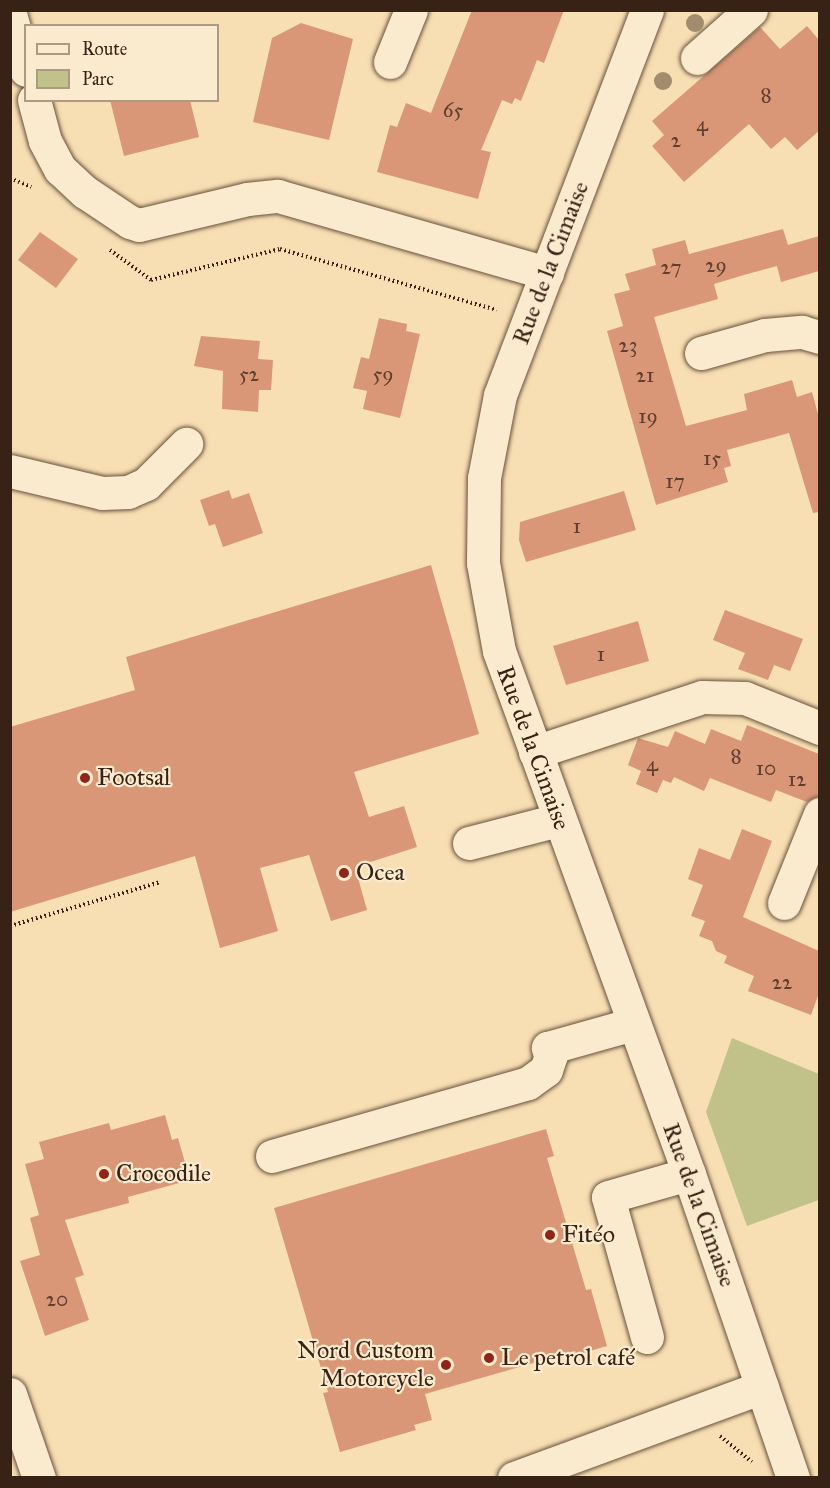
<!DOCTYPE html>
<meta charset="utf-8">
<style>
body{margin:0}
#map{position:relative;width:830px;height:1488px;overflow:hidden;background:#f8dfb3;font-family:"IM FELL Great Primer",serif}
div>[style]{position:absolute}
.green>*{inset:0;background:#c1c18a}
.building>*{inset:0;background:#d99777}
.path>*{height:4px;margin-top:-2px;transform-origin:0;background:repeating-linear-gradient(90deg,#382216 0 1.5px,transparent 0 4.5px)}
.roads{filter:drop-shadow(0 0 2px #68513d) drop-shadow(0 0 2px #68513d)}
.minor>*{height:33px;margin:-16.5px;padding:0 16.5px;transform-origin:16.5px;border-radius:16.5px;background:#faeace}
.trees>*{width:18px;height:18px;margin:-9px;border-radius:50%;background:#a18d6d}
.dots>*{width:16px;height:16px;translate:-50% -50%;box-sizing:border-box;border:3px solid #faeace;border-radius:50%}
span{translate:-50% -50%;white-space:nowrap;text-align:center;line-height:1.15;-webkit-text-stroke:4.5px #faeace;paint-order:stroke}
.number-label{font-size:21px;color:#603f2e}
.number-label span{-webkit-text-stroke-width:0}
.street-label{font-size:24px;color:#382216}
.poi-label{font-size:24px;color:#382216}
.left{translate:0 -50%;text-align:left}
.right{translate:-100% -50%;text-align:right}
.frame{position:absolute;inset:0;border:12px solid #382216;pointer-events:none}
.legend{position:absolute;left:24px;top:24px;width:195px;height:78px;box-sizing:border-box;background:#faeace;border:2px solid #ac9a84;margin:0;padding:8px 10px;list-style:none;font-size:18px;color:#382216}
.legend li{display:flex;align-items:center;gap:12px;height:30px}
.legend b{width:30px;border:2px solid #ac9a84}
</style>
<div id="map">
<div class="green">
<div style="clip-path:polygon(732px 1038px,819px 1074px,819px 1200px,747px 1226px,706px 1112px)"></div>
</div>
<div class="building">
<div style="clip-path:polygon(472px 10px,564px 10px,544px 63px,537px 60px,521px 101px,515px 98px,512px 104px,502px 100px,481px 150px,491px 152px,478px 199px,377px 172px,390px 125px,397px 127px,406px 103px,431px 113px)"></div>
<div style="clip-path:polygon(301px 23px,353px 39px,329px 140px,253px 122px,272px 38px)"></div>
<div style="clip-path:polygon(807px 26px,819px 40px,819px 131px,797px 150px,785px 137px,771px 149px,749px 124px,684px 182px,652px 146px,664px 135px,652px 121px,760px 27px,780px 49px)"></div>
<div style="clip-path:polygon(110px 100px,190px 100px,199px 137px,124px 156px)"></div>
<div style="clip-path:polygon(783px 229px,788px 245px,819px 236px,819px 271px,781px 282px,777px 266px,744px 275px,714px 284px,718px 299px,654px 317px,686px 426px,747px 410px,744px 394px,792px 380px,797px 397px,812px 392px,819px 418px,819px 512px,813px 513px,789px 433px,727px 450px,731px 466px,724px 468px,728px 482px,656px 505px,607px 331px,623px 326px,614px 294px,630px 290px,625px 274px,656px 265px,652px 249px,685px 240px,689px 254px)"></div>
<div style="clip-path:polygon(40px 232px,78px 259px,56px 288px,18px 260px)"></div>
<div style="clip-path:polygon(379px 318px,407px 324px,406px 331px,420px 334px,400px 418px,363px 409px,367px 391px,353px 388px,361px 357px,369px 359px)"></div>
<div style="clip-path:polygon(201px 336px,260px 341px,258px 359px,273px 360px,271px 390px,259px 390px,258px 412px,222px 409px,223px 371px,194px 366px)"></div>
<div style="clip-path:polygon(229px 490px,232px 499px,249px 493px,263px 533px,223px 547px,215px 524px,209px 526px,200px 500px)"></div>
<div style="clip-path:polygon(624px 491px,636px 530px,526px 562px,519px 540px,520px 522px)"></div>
<div style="clip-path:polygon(431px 565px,479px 734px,354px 772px,369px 817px,404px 806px,417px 847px,355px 867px,367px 910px,331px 921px,309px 855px,260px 868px,278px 931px,220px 948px,195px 856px,10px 912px,10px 727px,135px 690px,126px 657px)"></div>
<div style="clip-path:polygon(725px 610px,803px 639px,790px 671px,774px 665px,768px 680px,738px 669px,745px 653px,713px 640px)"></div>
<div style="clip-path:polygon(638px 621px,649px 661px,566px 685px,553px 646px)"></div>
<div style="clip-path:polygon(747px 725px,819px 754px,819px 796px,807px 802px,776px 790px,771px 802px,710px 778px,704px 791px,674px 777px,671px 783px,663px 780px,657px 793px,636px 784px,641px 771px,628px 765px,638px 738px,668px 747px,675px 731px,705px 744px,711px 729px,741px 741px)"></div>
<div style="clip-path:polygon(742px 829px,772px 841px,743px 917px,819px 951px,819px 993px,811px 1015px,748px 991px,754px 976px,724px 963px,727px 956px,716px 951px,712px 941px,699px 936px,705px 921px,691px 916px,703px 885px,688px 879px,699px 848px,730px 860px)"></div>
<div style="clip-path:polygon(165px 1115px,172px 1140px,178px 1138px,190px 1180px,128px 1197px,129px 1203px,65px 1220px,84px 1275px,75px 1278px,89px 1320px,45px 1336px,20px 1261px,40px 1255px,30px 1218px,39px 1215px,25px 1164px,44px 1159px,39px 1142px,109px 1123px,111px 1130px)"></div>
<div style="clip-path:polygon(546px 1129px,554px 1156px,547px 1158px,586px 1290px,591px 1289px,607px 1346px,576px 1355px,575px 1351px,425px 1394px,432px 1420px,414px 1425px,416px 1430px,340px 1452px,323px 1393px,328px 1392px,274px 1208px)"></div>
</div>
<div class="path">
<div style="left:10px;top:178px;width:23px;rotate:23deg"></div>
<div style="left:110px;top:250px;width:51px;rotate:36.2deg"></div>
<div style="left:151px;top:280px;width:133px;rotate:-13.5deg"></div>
<div style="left:280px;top:249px;width:225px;rotate:15.7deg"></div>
<div style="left:10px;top:926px;width:156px;rotate:-16.3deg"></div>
<div style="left:720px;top:1436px;width:41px;rotate:39.1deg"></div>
</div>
<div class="roads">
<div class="minor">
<div style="left:647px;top:10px;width:412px;rotate:110.9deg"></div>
<div style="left:500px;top:395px;width:85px;rotate:100.9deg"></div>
<div style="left:484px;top:478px;width:85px;rotate:90.7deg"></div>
<div style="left:483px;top:563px;width:89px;rotate:79.7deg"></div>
<div style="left:499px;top:651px;width:556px;rotate:70.03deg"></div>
<div style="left:689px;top:1174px;width:321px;rotate:71.1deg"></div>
<div style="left:10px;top:14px;width:58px;rotate:74.1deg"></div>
<div style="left:697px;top:58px;width:72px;rotate:-41.6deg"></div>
<div style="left:390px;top:62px;width:56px;rotate:-68deg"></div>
<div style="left:34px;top:100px;width:42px;rotate:75deg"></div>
<div style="left:45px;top:141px;width:32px;rotate:62deg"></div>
<div style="left:60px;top:169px;width:34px;rotate:43deg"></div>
<div style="left:85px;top:192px;width:54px;rotate:33.7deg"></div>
<div style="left:130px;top:222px;width:9px;rotate:18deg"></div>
<div style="left:139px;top:225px;width:111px;rotate:-13.5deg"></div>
<div style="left:247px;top:199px;width:31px;rotate:-6deg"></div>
<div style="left:278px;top:196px;width:280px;rotate:16deg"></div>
<div style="left:701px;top:353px;width:66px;rotate:-15.7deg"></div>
<div style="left:765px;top:335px;width:37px;rotate:-5deg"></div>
<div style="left:802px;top:332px;width:19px;rotate:16deg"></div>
<div style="left:10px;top:471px;width:95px;rotate:13.4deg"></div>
<div style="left:102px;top:493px;width:26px;rotate:-2deg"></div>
<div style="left:128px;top:492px;width:20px;rotate:-24deg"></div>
<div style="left:146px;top:484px;width:57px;rotate:-45deg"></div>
<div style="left:535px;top:752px;width:176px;rotate:-18.2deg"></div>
<div style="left:702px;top:697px;width:43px;rotate:1.3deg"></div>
<div style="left:745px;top:698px;width:81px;rotate:21.8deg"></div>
<div style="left:469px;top:843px;width:92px;rotate:-14.5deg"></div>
<div style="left:784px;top:903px;width:96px;rotate:-68deg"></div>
<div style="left:272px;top:1156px;width:266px;rotate:-15.9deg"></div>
<div style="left:528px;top:1083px;width:22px;rotate:-36deg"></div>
<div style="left:546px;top:1070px;width:16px;rotate:-72deg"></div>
<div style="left:551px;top:1055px;width:8px;rotate:-113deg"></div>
<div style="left:548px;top:1048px;width:88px;rotate:-15.8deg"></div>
<div style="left:647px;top:1337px;width:145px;rotate:-105.6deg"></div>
<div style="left:608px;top:1197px;width:84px;rotate:-15.9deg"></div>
<div style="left:10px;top:1394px;width:89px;rotate:71deg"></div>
<div style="left:514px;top:1478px;width:264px;rotate:-20.1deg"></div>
</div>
</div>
<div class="trees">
<div style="left:695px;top:23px"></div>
<div style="left:663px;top:81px"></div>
</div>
<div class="dots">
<div style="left:85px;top:778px;background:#8f2418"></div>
<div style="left:344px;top:873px;background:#8f2418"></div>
<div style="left:104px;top:1174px;background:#8f2418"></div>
<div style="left:550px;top:1235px;background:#8f2418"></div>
<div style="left:489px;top:1358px;background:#8f2418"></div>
<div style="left:446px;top:1365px;background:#8f2418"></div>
</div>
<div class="number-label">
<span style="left:766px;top:95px">8</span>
<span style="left:453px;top:110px">65</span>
<span style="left:702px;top:124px">4</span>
<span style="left:676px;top:140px">2</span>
<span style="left:716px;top:265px">29</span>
<span style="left:671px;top:267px">27</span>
<span style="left:628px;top:345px">23</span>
<span style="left:249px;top:374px">52</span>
<span style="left:383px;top:374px">59</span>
<span style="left:645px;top:375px">21</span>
<span style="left:648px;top:416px">19</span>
<span style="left:712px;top:458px">15</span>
<span style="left:675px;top:481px">17</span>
<span style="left:577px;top:526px">1</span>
<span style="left:601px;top:654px">1</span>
<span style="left:736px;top:756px">8</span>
<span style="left:652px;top:764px">4</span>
<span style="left:766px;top:768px">10</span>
<span style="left:797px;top:779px">12</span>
<span style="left:782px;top:982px">22</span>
<span style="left:57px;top:1299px">20</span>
</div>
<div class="street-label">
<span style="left:551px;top:263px;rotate:-69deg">Rue de la Cimaise</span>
<span style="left:533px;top:748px;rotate:70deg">Rue de la Cimaise</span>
<span style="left:699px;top:1205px;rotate:70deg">Rue de la Cimaise</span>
</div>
<div class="poi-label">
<span class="left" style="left:97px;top:778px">Footsal</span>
<span class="left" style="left:356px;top:873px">Ocea</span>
<span class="left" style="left:116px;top:1174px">Crocodile</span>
<span class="left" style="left:562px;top:1235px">Fitéo</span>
<span class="right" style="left:434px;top:1365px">Nord Custom<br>Motorcycle</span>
<span class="left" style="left:501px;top:1358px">Le petrol café</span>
</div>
<div class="frame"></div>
<ul class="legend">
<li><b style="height:8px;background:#faeace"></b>Route</li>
<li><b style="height:16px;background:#c1c18a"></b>Parc</li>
</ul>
</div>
